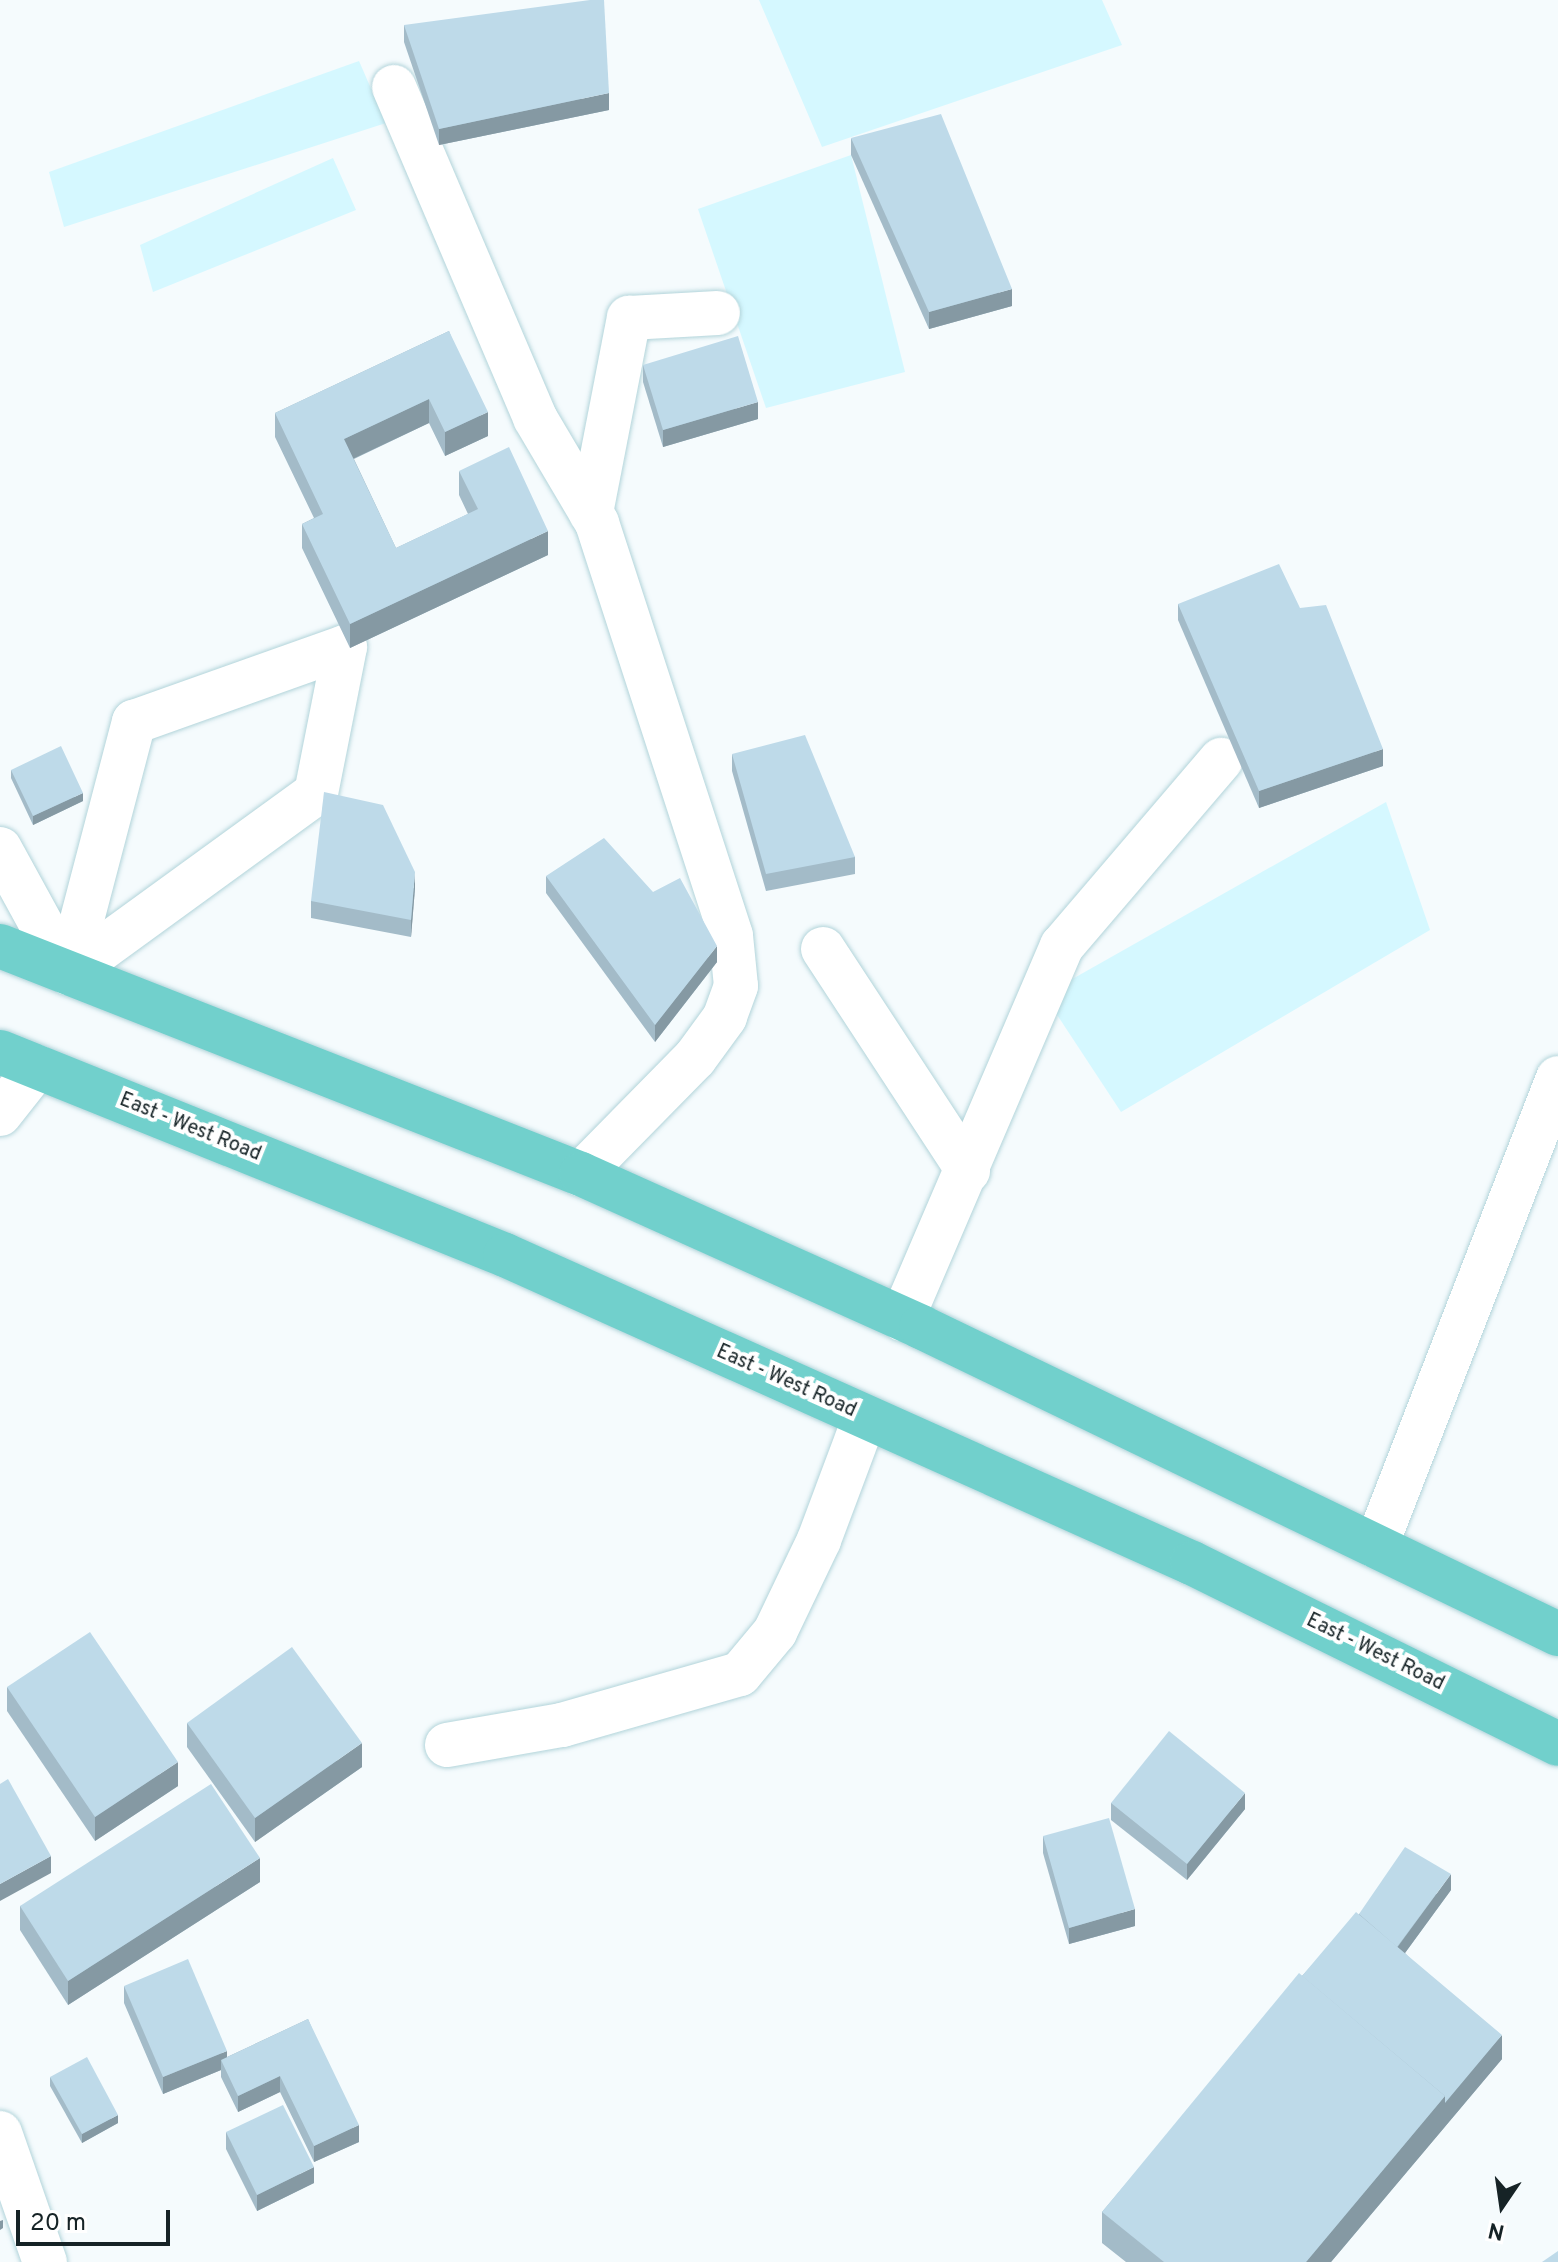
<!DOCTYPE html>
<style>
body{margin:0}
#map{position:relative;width:1558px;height:2262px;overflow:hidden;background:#f5fbfd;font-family:Overpass,sans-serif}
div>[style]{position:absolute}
.built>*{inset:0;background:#d5f8ff}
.roads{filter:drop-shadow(0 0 2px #b2d4da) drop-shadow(0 0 2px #b2d4da)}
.street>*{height:44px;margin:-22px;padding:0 22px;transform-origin:22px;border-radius:22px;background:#fff}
.primary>*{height:44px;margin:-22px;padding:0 22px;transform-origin:22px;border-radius:22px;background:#71d0cc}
.wall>*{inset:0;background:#a3bbc8}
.shaded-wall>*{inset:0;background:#8599a3}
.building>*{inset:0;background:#bedae9}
span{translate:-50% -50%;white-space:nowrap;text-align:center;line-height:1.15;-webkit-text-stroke:8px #fff;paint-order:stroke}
.street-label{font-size:20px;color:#162326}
.north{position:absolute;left:1462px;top:2166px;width:80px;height:80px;-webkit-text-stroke:6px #fff;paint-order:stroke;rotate:193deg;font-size:22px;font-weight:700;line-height:32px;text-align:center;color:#162326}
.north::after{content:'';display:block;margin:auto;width:28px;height:36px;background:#162326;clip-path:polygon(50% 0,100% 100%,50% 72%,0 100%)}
.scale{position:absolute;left:16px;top:2210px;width:154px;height:36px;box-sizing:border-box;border:4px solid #162326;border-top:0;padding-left:10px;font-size:24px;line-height:28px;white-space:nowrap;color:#162326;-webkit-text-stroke:6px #fff;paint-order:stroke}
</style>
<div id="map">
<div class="built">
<div style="clip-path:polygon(759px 0,1102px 0,1122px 45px,822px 147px)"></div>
<div style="clip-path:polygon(359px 61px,386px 123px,64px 227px,49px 172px)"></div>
<div style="clip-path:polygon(851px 155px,905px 372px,766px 408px,698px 209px)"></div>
<div style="clip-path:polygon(333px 158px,356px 210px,153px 292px,140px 245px)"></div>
<div style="clip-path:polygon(1386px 802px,1430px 930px,1121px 1112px,1044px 995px)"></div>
</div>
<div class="roads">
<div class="street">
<div style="left:394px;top:87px;width:360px;rotate:66.9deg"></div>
<div style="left:535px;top:418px;width:122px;rotate:59.4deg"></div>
<div style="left:597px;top:523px;width:434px;rotate:72deg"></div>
<div style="left:731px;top:936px;width:50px;rotate:84.3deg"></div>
<div style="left:736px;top:986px;width:33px;rotate:110deg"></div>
<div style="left:725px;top:1017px;width:51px;rotate:126.2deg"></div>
<div style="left:695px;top:1058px;width:163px;rotate:134.5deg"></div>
<div style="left:591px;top:513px;width:199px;rotate:-79deg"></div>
<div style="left:629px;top:318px;width:89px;rotate:-3.2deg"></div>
<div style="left:345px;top:647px;width:149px;rotate:101.2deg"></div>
<div style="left:316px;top:793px;width:306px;rotate:144deg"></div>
<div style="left:68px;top:973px;width:260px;rotate:-75.3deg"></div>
<div style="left:134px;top:722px;width:224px;rotate:-19.6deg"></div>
<div style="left:0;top:849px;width:141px;rotate:61.3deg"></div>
<div style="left:823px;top:949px;width:265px;rotate:56.8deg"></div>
<div style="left:0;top:1114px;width:60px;rotate:-51.8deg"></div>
<div style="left:902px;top:1319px;width:406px;rotate:-66.8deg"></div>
<div style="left:1062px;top:946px;width:245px;rotate:-49.5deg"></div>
<div style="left:1376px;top:1546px;width:502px;rotate:-68.75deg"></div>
<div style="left:447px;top:1745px;width:117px;rotate:-9.9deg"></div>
<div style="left:562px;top:1725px;width:185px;rotate:-16deg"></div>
<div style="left:740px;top:1674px;width:55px;rotate:-50.2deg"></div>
<div style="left:775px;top:1632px;width:102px;rotate:-64.4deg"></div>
<div style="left:819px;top:1540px;width:131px;rotate:-69.5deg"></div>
<div style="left:0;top:2133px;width:137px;rotate:70.8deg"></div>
</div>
<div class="primary">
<div style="left:0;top:946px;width:624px;rotate:21.43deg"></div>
<div style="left:581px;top:1174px;width:373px;rotate:24.2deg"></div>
<div style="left:921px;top:1327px;width:707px;rotate:25.73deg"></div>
<div style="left:0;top:1052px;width:544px;rotate:21.9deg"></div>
<div style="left:505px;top:1255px;width:753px;rotate:24.15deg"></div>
<div style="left:1192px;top:1563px;width:408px;rotate:26.3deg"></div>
</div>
</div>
<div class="wall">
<div style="clip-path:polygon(404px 25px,609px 110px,439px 145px,404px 42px)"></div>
<div style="clip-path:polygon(851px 138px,1012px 306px,929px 329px,851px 155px)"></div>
<div style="clip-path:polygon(449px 331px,488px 436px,445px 456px,429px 423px,354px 459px,396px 548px,468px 514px,459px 495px,459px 471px,548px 555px,350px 648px,302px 548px,302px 524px,314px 518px,275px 437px,275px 413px)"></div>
<div style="clip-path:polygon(643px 365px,758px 419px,663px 447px,643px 382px)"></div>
<div style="clip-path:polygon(1178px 604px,1300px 608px,1383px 766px,1259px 808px,1178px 620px)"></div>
<div style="clip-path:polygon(732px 754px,855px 857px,855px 874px,766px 891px,732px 771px)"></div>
<div style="clip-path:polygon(11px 770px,83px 801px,33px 825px,11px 778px)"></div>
<div style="clip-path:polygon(546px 876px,717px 962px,655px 1042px,546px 893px)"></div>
<div style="clip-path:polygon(415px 888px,411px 937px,311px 918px,311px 901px)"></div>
<div style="clip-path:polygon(7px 1687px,178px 1786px,95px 1841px,7px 1711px)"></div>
<div style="clip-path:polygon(187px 1723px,362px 1767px,255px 1842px,187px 1747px)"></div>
<div style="clip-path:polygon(1111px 1803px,1245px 1809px,1187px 1880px,1111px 1820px)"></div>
<div style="clip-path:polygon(1043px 1836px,1135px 1926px,1069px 1944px,1043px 1853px)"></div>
<div style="clip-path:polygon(260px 1882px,68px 2005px,20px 1930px,20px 1906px)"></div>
<div style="clip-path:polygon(1451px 1890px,1405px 1953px,1502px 2059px,1331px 2262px,1126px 2262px,1102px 2243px,1102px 2212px,1302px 1976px,1359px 1914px)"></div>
<div style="clip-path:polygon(124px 1986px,227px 2057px,308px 2019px,359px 2142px,314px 2162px,280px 2092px,238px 2112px,221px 2077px,221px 2070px,163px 2094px,124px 2003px)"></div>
<div style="clip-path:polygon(50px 2077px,118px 2123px,82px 2143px,50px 2086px)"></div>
<div style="clip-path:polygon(226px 2132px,314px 2183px,257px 2211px,226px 2149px)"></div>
</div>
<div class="shaded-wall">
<div style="clip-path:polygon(609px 93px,609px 110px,439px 145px,439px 129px)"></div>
<div style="clip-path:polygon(1012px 289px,1012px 306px,929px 329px,929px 312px)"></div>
<div style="clip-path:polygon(429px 399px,429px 423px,344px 463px,344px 439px)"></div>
<div style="clip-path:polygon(758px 402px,758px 419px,663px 447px,663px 430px)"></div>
<div style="clip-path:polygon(488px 412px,488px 436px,445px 456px,445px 432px)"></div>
<div style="clip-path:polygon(548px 531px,548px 555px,350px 648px,350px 624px)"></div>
<div style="clip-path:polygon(1383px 749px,1383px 766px,1259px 808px,1259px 791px)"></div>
<div style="clip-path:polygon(83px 793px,83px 801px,33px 825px,33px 816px)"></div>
<div style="clip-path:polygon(415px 872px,415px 888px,411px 937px,411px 920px)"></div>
<div style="clip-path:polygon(717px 946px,717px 962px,655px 1042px,655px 1025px)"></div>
<div style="clip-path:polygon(362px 1743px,362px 1767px,255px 1842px,255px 1818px)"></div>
<div style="clip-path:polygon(178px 1762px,178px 1786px,95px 1841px,95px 1817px)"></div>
<div style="clip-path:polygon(1245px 1793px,1245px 1809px,1187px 1880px,1187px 1864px)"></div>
<div style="clip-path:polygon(51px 1856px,51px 1873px,0 1901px,0 1884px)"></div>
<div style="clip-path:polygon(260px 1858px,260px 1882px,68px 2005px,68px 1981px)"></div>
<div style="clip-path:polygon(1451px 1874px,1451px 1890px,1394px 1968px,1394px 1952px)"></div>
<div style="clip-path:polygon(1135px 1909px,1135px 1926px,1069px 1944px,1069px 1928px)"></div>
<div style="clip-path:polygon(1502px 2035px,1502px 2059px,1331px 2262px,1306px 2262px,1445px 2096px)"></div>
<div style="clip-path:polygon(227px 2051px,227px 2068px,221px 2060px,221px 2070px,163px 2094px,163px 2077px)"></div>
<div style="clip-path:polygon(280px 2076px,280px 2092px,238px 2112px,238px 2096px)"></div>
<div style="clip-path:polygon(118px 2115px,118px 2123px,82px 2143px,82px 2134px)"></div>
<div style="clip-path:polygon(359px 2125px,359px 2142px,314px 2162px,314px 2146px)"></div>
<div style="clip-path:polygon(314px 2167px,314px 2183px,257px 2211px,257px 2195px)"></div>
<div style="clip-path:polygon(3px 2220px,3px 2228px,0 2230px,0 2221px)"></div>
</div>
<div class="building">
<div style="clip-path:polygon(590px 0,604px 0,609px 93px,439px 129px,404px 25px)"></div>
<div style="clip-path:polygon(941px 114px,1012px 289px,929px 312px,851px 138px)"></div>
<div style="clip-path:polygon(449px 331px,488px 412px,445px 432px,429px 399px,344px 439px,396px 548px,478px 509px,459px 471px,509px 447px,548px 531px,350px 624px,302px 524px,323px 514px,275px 413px)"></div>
<div style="clip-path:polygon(738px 336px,758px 402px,663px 430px,643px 365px)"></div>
<div style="clip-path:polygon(1279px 564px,1300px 608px,1326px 605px,1383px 749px,1259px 791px,1178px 604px)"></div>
<div style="clip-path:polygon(805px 735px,855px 857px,766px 874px,732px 754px)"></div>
<div style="clip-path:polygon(61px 746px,83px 793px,33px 816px,11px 770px)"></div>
<div style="clip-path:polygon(324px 792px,383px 805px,415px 872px,411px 920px,311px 901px)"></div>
<div style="clip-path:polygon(604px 838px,653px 892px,680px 878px,717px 946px,655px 1025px,546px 876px)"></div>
<div style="clip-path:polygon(90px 1632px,178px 1762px,95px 1817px,7px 1687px)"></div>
<div style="clip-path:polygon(292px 1647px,362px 1743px,255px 1818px,187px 1723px)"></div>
<div style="clip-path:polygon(1169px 1731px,1245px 1793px,1187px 1864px,1111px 1803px)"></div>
<div style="clip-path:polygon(8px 1779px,51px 1856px,0 1884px,0 1784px)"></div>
<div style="clip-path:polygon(211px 1784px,260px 1858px,68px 1981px,20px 1906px)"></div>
<div style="clip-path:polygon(1109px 1818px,1135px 1909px,1069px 1928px,1043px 1836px)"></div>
<div style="clip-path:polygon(1405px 1847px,1451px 1874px,1397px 1947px,1359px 1914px)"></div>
<div style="clip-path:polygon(1356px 1912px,1502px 2035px,1445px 2103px,1445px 2096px,1302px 1976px)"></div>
<div style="clip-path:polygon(188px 1959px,227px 2051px,163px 2077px,124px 1986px)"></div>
<div style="clip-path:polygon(1299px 1973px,1445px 2096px,1306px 2262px,1164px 2262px,1102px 2212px)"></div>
<div style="clip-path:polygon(308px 2019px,359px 2125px,314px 2146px,280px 2076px,238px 2096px,221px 2060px)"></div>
<div style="clip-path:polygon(87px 2057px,118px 2115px,82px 2134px,50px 2077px)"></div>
<div style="clip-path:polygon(283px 2105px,314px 2167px,257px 2195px,226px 2132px)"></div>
<div style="clip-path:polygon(1558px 2251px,1558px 2262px,1542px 2262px)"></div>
</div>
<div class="street-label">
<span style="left:190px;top:1128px;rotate:22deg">East - West Road</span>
<span style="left:786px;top:1382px;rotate:24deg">East - West Road</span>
<span style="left:1375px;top:1653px;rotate:26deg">East - West Road</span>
</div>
<div class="north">N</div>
<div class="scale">20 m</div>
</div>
